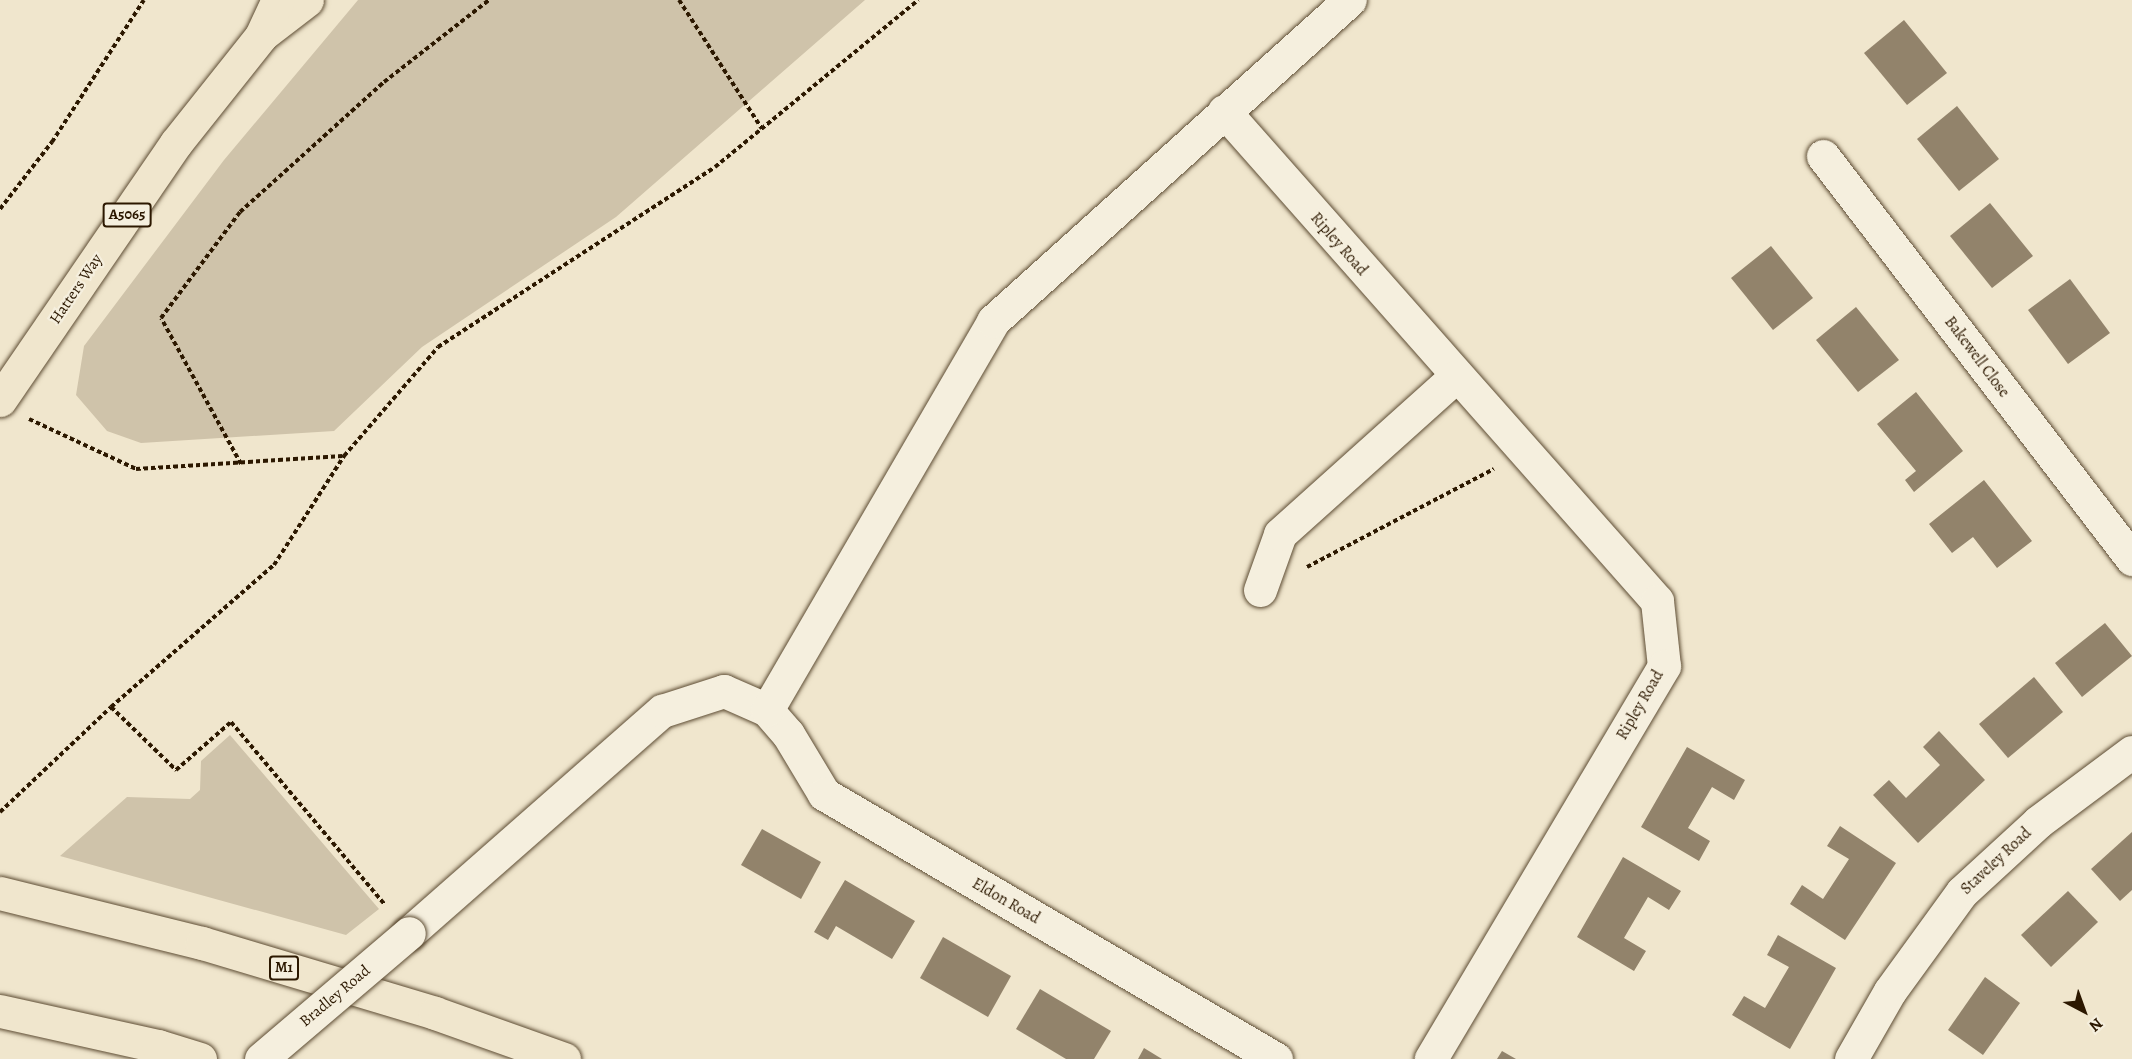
<!DOCTYPE html>
<style>
body{margin:0}
#map{position:relative;width:2132px;height:1059px;overflow:hidden;background:#f0e6cd;font-family:Alegreya,serif}
div>[style]{position:absolute}
.green>*{inset:0;background:#cfc3aa}
.building>*{inset:0;background:#92836b}
.path>*{height:4px;margin-top:-2px;transform-origin:0;background:repeating-linear-gradient(90deg,#2c1800 0 4.5px,transparent 0 7.5px)}
.roads{filter:drop-shadow(0 0 2px #5d4c33) drop-shadow(0 0 2px #5d4c33)}
.minor>*{height:33px;margin:-16.5px;padding:0 16.5px;transform-origin:16.5px;border-radius:16.5px;background:#f5efde}
.primary>*{height:33px;margin:-16.5px;padding:0 16.5px;transform-origin:16.5px;border-radius:16.5px;background:#f0e6cd}
.motorway>*{height:33px;margin:-16.5px;padding:0 16.5px;transform-origin:16.5px;border-radius:16.5px;background:#f0e6cd}
.bridges{filter:drop-shadow(0 0 2px #5d4c33) drop-shadow(0 0 2px #5d4c33)}
.minor-bridge>*{height:33px;margin:-16.5px;padding:0 16.5px;transform-origin:16.5px;border-radius:16.5px;background:#f5efde}
span{translate:-50% -50%;white-space:nowrap;text-align:center;line-height:1.15;-webkit-text-stroke:4.5px #f5efde;paint-order:stroke}
.shield-label span{padding:2px 4px;background:#f5efde;border:2px solid;border-radius:4px;-webkit-text-stroke-width:0}
.shield-label{font-size:15px;color:#2c1800;font-weight:700}
.street-label{font-size:16px;color:#2c1800}
.north{position:absolute;left:2054px;top:981px;width:60px;height:60px;-webkit-text-stroke:4px #f5efde;paint-order:stroke;rotate:139deg;font-size:16px;font-weight:700;line-height:24px;text-align:center;color:#2c1800}
.north::after{content:'';display:block;margin:auto;width:21px;height:27px;background:#2c1800;clip-path:polygon(50% 0,100% 100%,50% 72%,0 100%)}
</style>
<div id="map">
<div class="green">
<div style="clip-path:polygon(358px 0,865px 0,616px 217px,422px 347px,334px 431px,141px 443px,107px 431px,76px 395px,84px 346px,224px 160px)"></div>
<div style="clip-path:polygon(230px 735px,379px 909px,346px 935px,60px 856px,127px 797px,190px 799px,200px 790px,201px 761px)"></div>
</div>
<div class="building">
<div style="clip-path:polygon(1904px 20px,1947px 73px,1907px 105px,1864px 53px)"></div>
<div style="clip-path:polygon(1957px 106px,1999px 159px,1959px 191px,1917px 139px)"></div>
<div style="clip-path:polygon(1990px 203px,2033px 256px,1992px 288px,1950px 236px)"></div>
<div style="clip-path:polygon(1771px 246px,1813px 298px,1773px 330px,1731px 278px)"></div>
<div style="clip-path:polygon(2070px 279px,2110px 333px,2068px 364px,2028px 310px)"></div>
<div style="clip-path:polygon(1856px 307px,1899px 360px,1858px 392px,1816px 340px)"></div>
<div style="clip-path:polygon(1916px 392px,1963px 451px,1914px 492px,1905px 480px,1916px 471px,1877px 424px)"></div>
<div style="clip-path:polygon(1984px 480px,2032px 541px,1997px 568px,1973px 537px,1952px 553px,1929px 524px)"></div>
<div style="clip-path:polygon(2105px 623px,2132px 656px,2082px 697px,2055px 663px)"></div>
<div style="clip-path:polygon(2034px 677px,2063px 712px,2008px 758px,1979px 724px)"></div>
<div style="clip-path:polygon(1939px 731px,1985px 780px,1918px 843px,1873px 795px,1889px 780px,1906px 798px,1940px 765px,1923px 747px)"></div>
<div style="clip-path:polygon(1687px 747px,1745px 780px,1734px 800px,1712px 787px,1688px 828px,1710px 841px,1699px 861px,1641px 827px)"></div>
<div style="clip-path:polygon(1840px 826px,1896px 863px,1845px 940px,1790px 904px,1802px 885px,1823px 899px,1849px 859px,1827px 846px)"></div>
<div style="clip-path:polygon(762px 829px,821px 862px,801px 899px,741px 865px)"></div>
<div style="clip-path:polygon(2132px 832px,2132px 890px,2120px 901px,2091px 869px)"></div>
<div style="clip-path:polygon(1623px 857px,1681px 891px,1669px 910px,1648px 897px,1624px 938px,1646px 951px,1634px 971px,1577px 937px)"></div>
<div style="clip-path:polygon(845px 880px,915px 921px,892px 959px,836px 926px,828px 940px,814px 932px)"></div>
<div style="clip-path:polygon(2068px 891px,2098px 922px,2051px 967px,2021px 935px)"></div>
<div style="clip-path:polygon(1778px 935px,1836px 968px,1790px 1049px,1732px 1015px,1744px 996px,1765px 1008px,1789px 967px,1767px 955px)"></div>
<div style="clip-path:polygon(943px 937px,1011px 976px,988px 1017px,920px 978px)"></div>
<div style="clip-path:polygon(1985px 977px,2020px 1003px,1983px 1055px,1948px 1030px)"></div>
<div style="clip-path:polygon(1040px 989px,1111px 1031px,1094px 1059px,1066px 1059px,1016px 1029px)"></div>
<div style="clip-path:polygon(1144px 1048px,1162px 1059px,1138px 1059px)"></div>
<div style="clip-path:polygon(1502px 1051px,1516px 1059px,1497px 1059px)"></div>
</div>
<div class="path">
<div style="left:679px;top:0;width:153px;rotate:57.2deg"></div>
<div style="left:0;top:209px;width:85px;rotate:-52.2deg"></div>
<div style="left:52px;top:142px;width:169px;rotate:-57.1deg"></div>
<div style="left:29px;top:419px;width:118px;rotate:25deg"></div>
<div style="left:136px;top:469px;width:207px;rotate:-3.6deg"></div>
<div style="left:241px;top:464px;width:166px;rotate:-118.7deg"></div>
<div style="left:161px;top:318px;width:132px;rotate:-53.3deg"></div>
<div style="left:240px;top:212px;width:194px;rotate:-42.1deg"></div>
<div style="left:384px;top:82px;width:133px;rotate:-38deg"></div>
<div style="left:1307px;top:567px;width:211px;rotate:-27.7deg"></div>
<div style="left:111px;top:707px;width:91px;rotate:44.1deg"></div>
<div style="left:176px;top:770px;width:73px;rotate:-41.1deg"></div>
<div style="left:231px;top:722px;width:239px;rotate:49.9deg"></div>
<div style="left:0;top:812px;width:153px;rotate:-43.4deg"></div>
<div style="left:111px;top:707px;width:216px;rotate:-41.1deg"></div>
<div style="left:274px;top:565px;width:130px;rotate:-57.3deg"></div>
<div style="left:344px;top:456px;width:144px;rotate:-49.2deg"></div>
<div style="left:438px;top:347px;width:330px;rotate:-33deg"></div>
<div style="left:715px;top:167px;width:263px;rotate:-39.4deg"></div>
</div>
<div class="roads">
<div class="minor">
<div style="left:1224px;top:111px;width:654px;rotate:48.53deg"></div>
<div style="left:1657px;top:601px;width:65px;rotate:83.9deg"></div>
<div style="left:1664px;top:666px;width:457px;rotate:120.7deg"></div>
<div style="left:1823px;top:156px;width:508px;rotate:52.52deg"></div>
<div style="left:1260px;top:590px;width:59px;rotate:-70.3deg"></div>
<div style="left:1280px;top:534px;width:235px;rotate:-41.9deg"></div>
<div style="left:767px;top:710px;width:32px;rotate:49deg"></div>
<div style="left:788px;top:734px;width:70px;rotate:59deg"></div>
<div style="left:824px;top:794px;width:524px;rotate:30.38deg"></div>
<div style="left:409px;top:933px;width:337px;rotate:-41.3deg"></div>
<div style="left:662px;top:711px;width:65px;rotate:-17.9deg"></div>
<div style="left:724px;top:691px;width:47px;rotate:23.8deg"></div>
<div style="left:767px;top:710px;width:450px;rotate:-59.8deg"></div>
<div style="left:993px;top:321px;width:480px;rotate:-42deg"></div>
<div style="left:1851px;top:1059px;width:78px;rotate:-60.2deg"></div>
<div style="left:1890px;top:991px;width:122px;rotate:-54deg"></div>
<div style="left:1962px;top:892px;width:103px;rotate:-42.6deg"></div>
<div style="left:2038px;top:822px;width:117px;rotate:-36.7deg"></div>
</div>
<div class="primary">
<div style="left:264px;top:33px;width:54px;rotate:-37.5deg"></div>
<div style="left:0;top:400px;width:311px;rotate:-55.6deg"></div>
<div style="left:176px;top:143px;width:137px;rotate:-51.5deg"></div>
<div style="left:261px;top:36px;width:40px;rotate:-65deg"></div>
</div>
<div class="motorway">
<div style="left:0;top:893px;width:208px;rotate:13.9deg"></div>
<div style="left:202px;top:943px;width:243px;rotate:16.7deg"></div>
<div style="left:435px;top:1013px;width:137px;rotate:19.6deg"></div>
<div style="left:0;top:1011px;width:162px;rotate:12.5deg"></div>
<div style="left:158px;top:1046px;width:44px;rotate:17.2deg"></div>
</div>
</div>
<div class="bridges">
<div class="minor-bridge">
<div style="left:261px;top:1059px;width:194px;rotate:-40.4deg"></div>
</div>
</div>
<div class="shield-label">
<span style="left:127px;top:215px">A5065</span>
<span style="left:284px;top:968px">M1</span>
</div>
<div class="street-label">
<span style="left:1339px;top:244px;rotate:49deg">Ripley Road</span>
<span style="left:76px;top:289px;rotate:-56deg">Hatters Way</span>
<span style="left:1977px;top:357px;rotate:53deg">Bakewell Close</span>
<span style="left:1640px;top:705px;rotate:-60deg">Ripley Road</span>
<span style="left:1996px;top:861px;rotate:-43deg">Staveley Road</span>
<span style="left:1006px;top:901px;rotate:30deg">Eldon Road</span>
<span style="left:335px;top:996px;rotate:-40deg">Bradley Road</span>
</div>
<div class="north">N</div>
</div>
